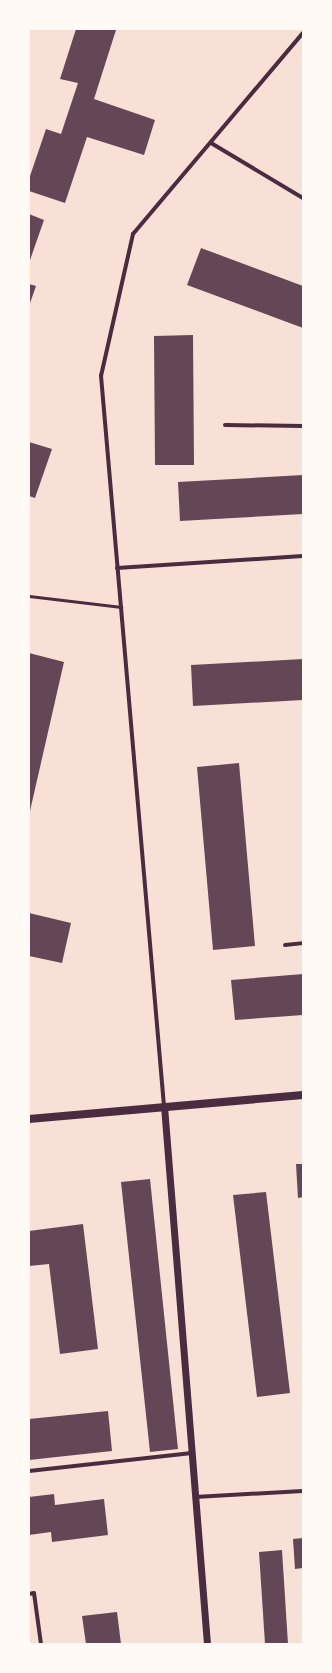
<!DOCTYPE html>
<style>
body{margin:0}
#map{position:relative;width:332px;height:1673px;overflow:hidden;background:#f7e1d7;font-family:Rubik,sans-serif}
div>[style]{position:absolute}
.building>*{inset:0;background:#644757}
.service>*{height:3px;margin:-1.5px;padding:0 1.5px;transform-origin:1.5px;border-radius:1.5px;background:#4a2c40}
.minor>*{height:4px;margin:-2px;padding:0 2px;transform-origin:2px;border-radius:2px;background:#4a2c40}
.tertiary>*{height:7px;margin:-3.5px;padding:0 3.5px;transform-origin:3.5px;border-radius:3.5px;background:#4a2c40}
.secondary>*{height:8px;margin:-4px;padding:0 4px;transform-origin:4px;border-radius:4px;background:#4a2c40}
span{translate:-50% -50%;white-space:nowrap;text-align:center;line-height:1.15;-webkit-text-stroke:3px #fffaf5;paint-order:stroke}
.frame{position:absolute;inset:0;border:30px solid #fffaf5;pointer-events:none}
</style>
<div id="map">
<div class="building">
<div style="clip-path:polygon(76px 29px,116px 30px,94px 99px,155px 120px,144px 155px,87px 137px,65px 203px,29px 191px,29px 179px,46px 129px,61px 134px,78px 83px,60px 79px)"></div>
<div style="clip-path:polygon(29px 214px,44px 220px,29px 263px)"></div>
<div style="clip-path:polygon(201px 248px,303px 286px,303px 328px,187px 285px)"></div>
<div style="clip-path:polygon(29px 284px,36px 286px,29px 306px)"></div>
<div style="clip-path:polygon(193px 335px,194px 465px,155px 465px,154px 336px)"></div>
<div style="clip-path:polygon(29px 442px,52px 449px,35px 498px,29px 496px)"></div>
<div style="clip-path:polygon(303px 475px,303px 514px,180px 521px,178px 482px)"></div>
<div style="clip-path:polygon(29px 653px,64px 662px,30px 811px,29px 811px)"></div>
<div style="clip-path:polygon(303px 659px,303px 700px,193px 706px,191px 665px)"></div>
<div style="clip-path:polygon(239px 763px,255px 946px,213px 950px,197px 767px)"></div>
<div style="clip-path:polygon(29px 913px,71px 923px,62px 963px,29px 956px)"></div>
<div style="clip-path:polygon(303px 974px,303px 1015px,235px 1020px,231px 980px)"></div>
<div style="clip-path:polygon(296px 1164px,303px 1164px,303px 1197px,298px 1198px)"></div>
<div style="clip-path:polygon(150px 1179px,178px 1449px,150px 1452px,121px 1182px)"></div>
<div style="clip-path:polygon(266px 1192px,290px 1393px,257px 1397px,233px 1195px)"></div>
<div style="clip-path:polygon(83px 1224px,98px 1349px,60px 1354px,49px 1264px,29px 1266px,29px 1231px)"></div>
<div style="clip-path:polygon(108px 1411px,112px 1451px,29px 1460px,29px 1419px)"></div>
<div style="clip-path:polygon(54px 1494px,55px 1505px,104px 1499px,108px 1535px,52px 1542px,51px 1532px,29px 1535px,29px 1497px)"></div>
<div style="clip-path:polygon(303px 1538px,303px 1568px,295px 1569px,293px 1539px)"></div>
<div style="clip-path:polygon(282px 1550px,288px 1644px,265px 1644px,259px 1552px)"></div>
<div style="clip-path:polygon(117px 1612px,121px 1644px,86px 1644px,82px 1616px)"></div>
</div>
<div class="service">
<div style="left:29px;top:596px;width:93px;rotate:6.8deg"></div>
</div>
<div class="minor">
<div style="left:211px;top:143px;width:107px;rotate:30.9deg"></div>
<div style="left:225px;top:425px;width:78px;rotate:0.7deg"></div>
<div style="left:117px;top:568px;width:186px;rotate:-3.7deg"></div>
<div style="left:285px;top:945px;width:18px;rotate:-6deg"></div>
<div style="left:164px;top:1106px;width:733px;rotate:-94.93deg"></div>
<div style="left:101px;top:376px;width:146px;rotate:-77.3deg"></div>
<div style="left:133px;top:234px;width:263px;rotate:-49.8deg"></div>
<div style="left:29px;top:1471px;width:164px;rotate:-6.3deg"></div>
<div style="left:195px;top:1497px;width:108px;rotate:-3.2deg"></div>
<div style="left:29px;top:1594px;width:5px;rotate:-11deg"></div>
<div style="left:34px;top:1593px;width:51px;rotate:82.2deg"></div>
</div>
<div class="tertiary">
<div style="left:164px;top:1106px;width:540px;rotate:85.43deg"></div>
</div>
<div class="secondary">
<div style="left:29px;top:1119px;width:275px;rotate:-5deg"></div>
</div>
<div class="frame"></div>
</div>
